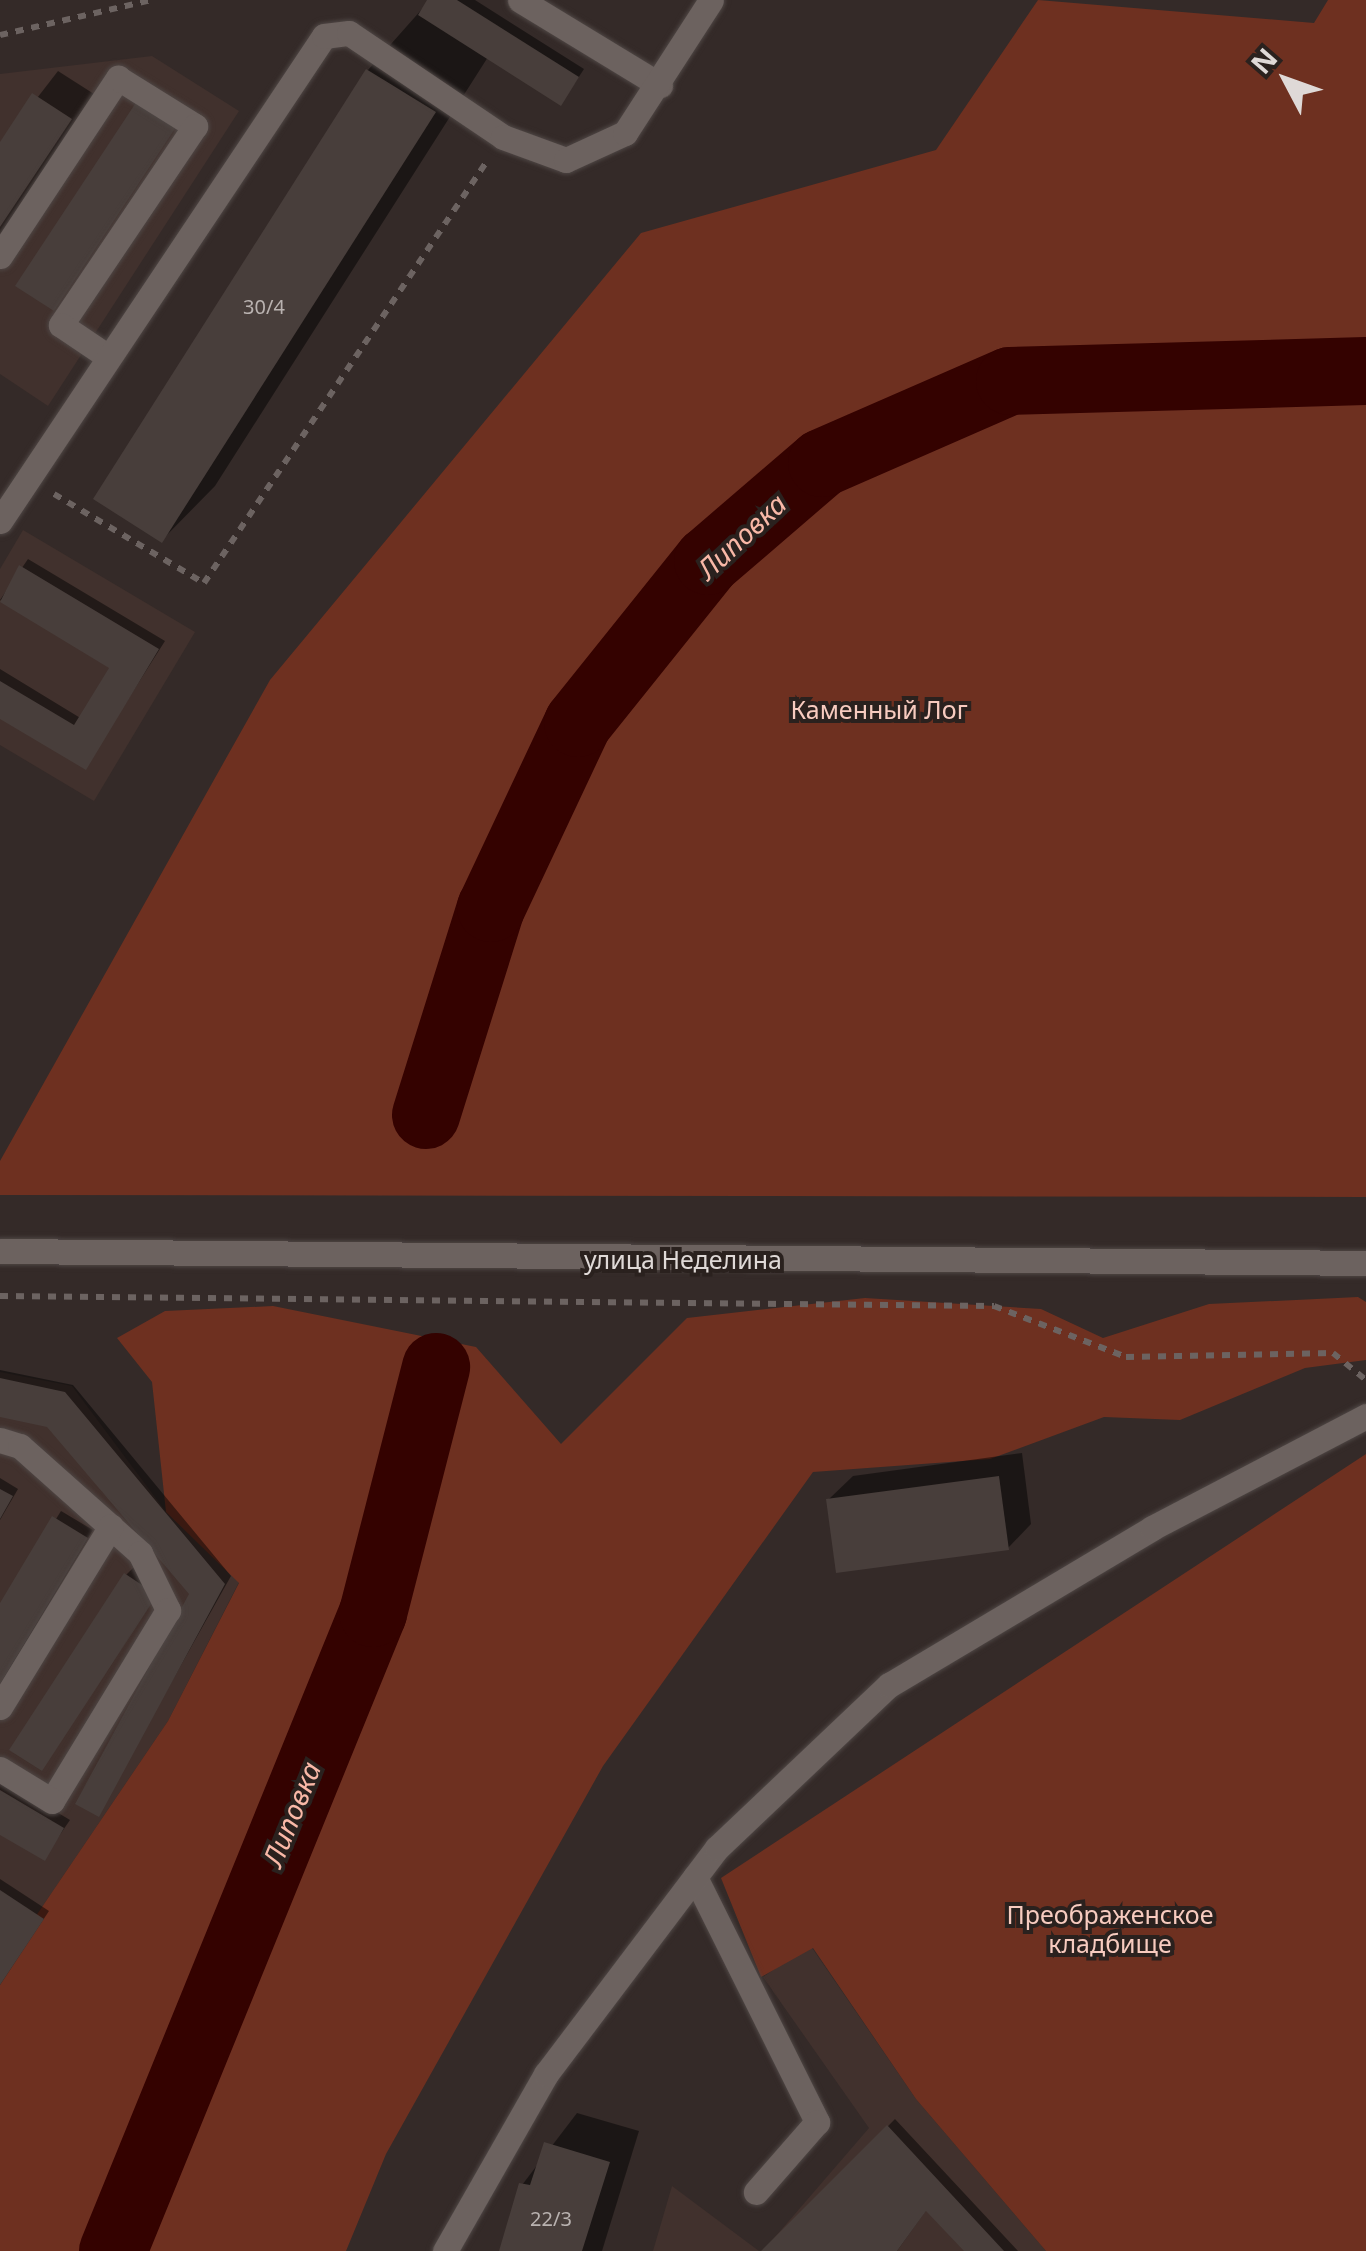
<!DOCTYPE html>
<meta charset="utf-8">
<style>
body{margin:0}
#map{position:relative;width:1366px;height:2251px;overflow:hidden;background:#342a28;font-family:"Noto Sans",sans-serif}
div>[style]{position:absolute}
.built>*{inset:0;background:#41312d}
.green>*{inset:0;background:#6e3020}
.shadow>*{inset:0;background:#0007}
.river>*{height:68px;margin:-34px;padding:0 34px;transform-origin:34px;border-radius:34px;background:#340200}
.building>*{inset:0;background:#483e3b}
.path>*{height:6px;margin-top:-3px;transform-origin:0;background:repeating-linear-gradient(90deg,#6c6361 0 8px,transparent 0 16px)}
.roads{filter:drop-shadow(0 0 2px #4e4644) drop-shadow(0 0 2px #4e4644)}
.minor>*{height:25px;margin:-12.5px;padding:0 12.5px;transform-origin:12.5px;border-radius:12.5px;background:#6c625f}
span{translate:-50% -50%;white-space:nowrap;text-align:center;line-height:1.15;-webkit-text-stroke:8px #2a211e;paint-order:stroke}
.number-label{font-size:20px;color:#b9b2b0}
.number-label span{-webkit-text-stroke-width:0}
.park-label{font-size:25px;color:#f7cbbf}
.street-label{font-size:25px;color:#dfd9d7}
.water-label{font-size:28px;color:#f9b8a7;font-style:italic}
.north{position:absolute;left:1236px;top:30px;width:100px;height:100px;-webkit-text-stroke:8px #2a211e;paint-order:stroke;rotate:311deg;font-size:28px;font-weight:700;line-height:40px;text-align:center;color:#dfd9d7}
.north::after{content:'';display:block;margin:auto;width:35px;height:45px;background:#dfd9d7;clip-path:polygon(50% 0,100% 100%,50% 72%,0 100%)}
</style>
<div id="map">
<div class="built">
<div style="clip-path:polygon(152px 56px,239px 111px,48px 406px,0 374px,0 74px)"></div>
<div style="clip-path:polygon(23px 530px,195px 632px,94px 801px,0 745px,0 569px)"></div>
<div style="clip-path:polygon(0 1372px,72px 1386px,166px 1512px,239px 1582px,168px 1721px,0 1969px)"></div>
<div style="clip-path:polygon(810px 1945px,916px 2099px,1046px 2251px,763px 2251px,869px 2128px,763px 1977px)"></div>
<div style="clip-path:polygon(672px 2186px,759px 2251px,653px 2251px)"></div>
</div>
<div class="green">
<div style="clip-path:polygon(1038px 0,1314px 23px,1328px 0,1366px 0,1366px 1197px,0 1195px,0 1161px,270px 680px,641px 233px,936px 150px)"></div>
<div style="clip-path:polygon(1358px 1297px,1366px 1302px,1366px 1360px,1305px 1368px,1180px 1420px,1104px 1417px,990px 1459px,813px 1472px,603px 1766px,386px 2154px,346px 2251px,0 2251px,0 1969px,168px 1721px,239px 1583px,166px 1512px,152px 1382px,117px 1338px,165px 1311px,273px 1306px,476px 1347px,561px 1444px,687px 1318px,865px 1298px,1041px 1309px,1103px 1338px,1209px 1304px)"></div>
<div style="clip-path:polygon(1366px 1454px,1366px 2251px,1046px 2251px,916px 2099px,813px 1948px,761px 1977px,721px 1878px)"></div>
</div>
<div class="shadow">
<div style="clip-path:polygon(430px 0,475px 0,584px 69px,567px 95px,488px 57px,215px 486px,162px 540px,96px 498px,368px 70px)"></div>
<div style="clip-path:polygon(58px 71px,94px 94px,0 235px,0 146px)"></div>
<div style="clip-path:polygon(28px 559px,165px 641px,85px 767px,0 716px,0 669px,82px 719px,112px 667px,0 600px)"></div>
<div style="clip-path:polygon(0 1370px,73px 1385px,231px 1576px,98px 1813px,192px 1594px,49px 1425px,0 1415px)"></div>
<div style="clip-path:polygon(1022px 1453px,1031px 1524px,1008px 1548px,829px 1499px,853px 1476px)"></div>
<div style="clip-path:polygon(0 1478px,18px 1489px,0 1520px)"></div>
<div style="clip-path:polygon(61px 1511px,93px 1530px,0 1685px,0 1608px)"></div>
<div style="clip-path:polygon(133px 1568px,162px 1587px,41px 1768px,126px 1575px)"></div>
<div style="clip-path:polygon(0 1778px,70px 1820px,44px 1858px,0 1832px)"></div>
<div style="clip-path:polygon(0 1879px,49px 1911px,0 1985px)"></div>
<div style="clip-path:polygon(577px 2113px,639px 2131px,602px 2251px,505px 2251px,522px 2185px)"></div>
<div style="clip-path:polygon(895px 2119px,1018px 2251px,967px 2251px,927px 2209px,897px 2251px,765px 2251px)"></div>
</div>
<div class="river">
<div style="left:426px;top:1115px;width:217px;rotate:-72.6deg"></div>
<div style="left:491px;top:908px;width:204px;rotate:-64.8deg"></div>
<div style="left:578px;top:723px;width:208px;rotate:-51.3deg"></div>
<div style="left:708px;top:561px;width:150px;rotate:-40.7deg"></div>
<div style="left:822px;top:463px;width:205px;rotate:-23.6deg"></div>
<div style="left:1010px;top:381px;width:356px;rotate:-1.6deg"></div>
<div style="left:113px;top:2251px;width:689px;rotate:-67.83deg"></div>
<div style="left:373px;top:1613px;width:254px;rotate:-75.6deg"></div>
</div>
<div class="building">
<div style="clip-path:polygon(427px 0,457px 0,579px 77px,561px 106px,418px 15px)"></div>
<div style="clip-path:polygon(366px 69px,436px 112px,162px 543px,93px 499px)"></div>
<div style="clip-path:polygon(32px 93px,72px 119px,0 227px,0 142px)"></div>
<div style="clip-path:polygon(137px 101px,176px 127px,54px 311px,15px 286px)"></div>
<div style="clip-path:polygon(19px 565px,159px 649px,86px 770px,0 719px,0 681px,74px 725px,109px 668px,0 602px)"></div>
<div style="clip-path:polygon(0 1378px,65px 1392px,225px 1584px,99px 1817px,75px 1804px,189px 1594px,47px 1427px,0 1417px)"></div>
<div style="clip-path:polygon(999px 1476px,1009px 1550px,836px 1573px,826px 1499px)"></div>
<div style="clip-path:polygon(0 1489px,13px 1496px,0 1519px)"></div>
<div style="clip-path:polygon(52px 1516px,88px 1538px,0 1684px,0 1603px)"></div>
<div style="clip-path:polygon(124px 1573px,157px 1595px,42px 1771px,9px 1750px)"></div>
<div style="clip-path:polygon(0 1790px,64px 1828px,45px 1861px,0 1835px)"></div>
<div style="clip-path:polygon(0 1890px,44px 1919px,0 1985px)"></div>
<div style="clip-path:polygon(887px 2125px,1004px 2251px,964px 2251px,926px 2211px,897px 2251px,761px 2251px)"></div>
<div style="clip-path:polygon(544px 2142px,610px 2162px,582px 2251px,499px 2251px,519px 2183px,530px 2185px)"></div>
</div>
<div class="path">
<div style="left:0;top:35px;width:156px;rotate:-13deg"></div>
<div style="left:54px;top:494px;width:174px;rotate:30.7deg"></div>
<div style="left:204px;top:583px;width:508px;rotate:-56.15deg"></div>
<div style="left:0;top:1296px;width:994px;rotate:0.58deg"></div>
<div style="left:994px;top:1306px;width:142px;rotate:21.1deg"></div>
<div style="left:1126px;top:1357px;width:207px;rotate:-1.1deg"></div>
<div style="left:1333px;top:1353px;width:43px;rotate:39.3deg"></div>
</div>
<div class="roads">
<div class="minor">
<div style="left:520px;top:0;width:164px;rotate:31.3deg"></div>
<div style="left:0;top:256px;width:214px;rotate:-56.5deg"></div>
<div style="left:118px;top:78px;width:91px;rotate:31.9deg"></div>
<div style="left:195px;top:126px;width:240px;rotate:124deg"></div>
<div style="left:61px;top:325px;width:55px;rotate:34deg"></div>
<div style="left:0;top:521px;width:583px;rotate:-56.26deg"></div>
<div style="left:324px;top:36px;width:25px;rotate:-7deg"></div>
<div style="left:349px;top:33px;width:186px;rotate:34deg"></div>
<div style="left:503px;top:137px;width:67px;rotate:20.1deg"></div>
<div style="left:566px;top:160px;width:65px;rotate:-24.6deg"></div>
<div style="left:625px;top:133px;width:158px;rotate:-57.1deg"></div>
<div style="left:0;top:1251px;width:1366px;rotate:0.5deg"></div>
<div style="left:0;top:1440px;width:21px;rotate:17deg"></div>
<div style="left:20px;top:1446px;width:161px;rotate:41.7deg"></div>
<div style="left:140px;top:1553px;width:64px;rotate:63.8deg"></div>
<div style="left:168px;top:1610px;width:223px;rotate:121.3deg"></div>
<div style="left:52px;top:1801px;width:61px;rotate:-148.4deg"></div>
<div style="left:0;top:1707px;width:212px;rotate:-58.5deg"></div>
<div style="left:695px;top:1877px;width:274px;rotate:63.5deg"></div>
<div style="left:817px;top:2122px;width:93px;rotate:131.1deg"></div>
<div style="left:445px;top:2251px;width:204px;rotate:-60.3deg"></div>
<div style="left:546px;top:2074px;width:283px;rotate:-52.9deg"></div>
<div style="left:717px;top:1848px;width:237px;rotate:-43.5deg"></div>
<div style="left:889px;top:1685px;width:306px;rotate:-30.8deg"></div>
<div style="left:1152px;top:1528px;width:242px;rotate:-27.6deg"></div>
</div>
</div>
<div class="number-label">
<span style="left:264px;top:306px">30/4</span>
<span style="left:551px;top:2218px">22/3</span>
</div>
<div class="park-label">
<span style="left:879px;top:709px">Каменный Лог</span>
<span style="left:1110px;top:1929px">Преображенское<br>кладбище</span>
</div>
<div class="street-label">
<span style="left:683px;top:1259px">улица Неделина</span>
</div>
<div class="water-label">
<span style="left:741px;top:536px;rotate:-43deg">Липовка</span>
<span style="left:291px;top:1814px;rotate:-68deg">Липовка</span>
</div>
<div class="north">N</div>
</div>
